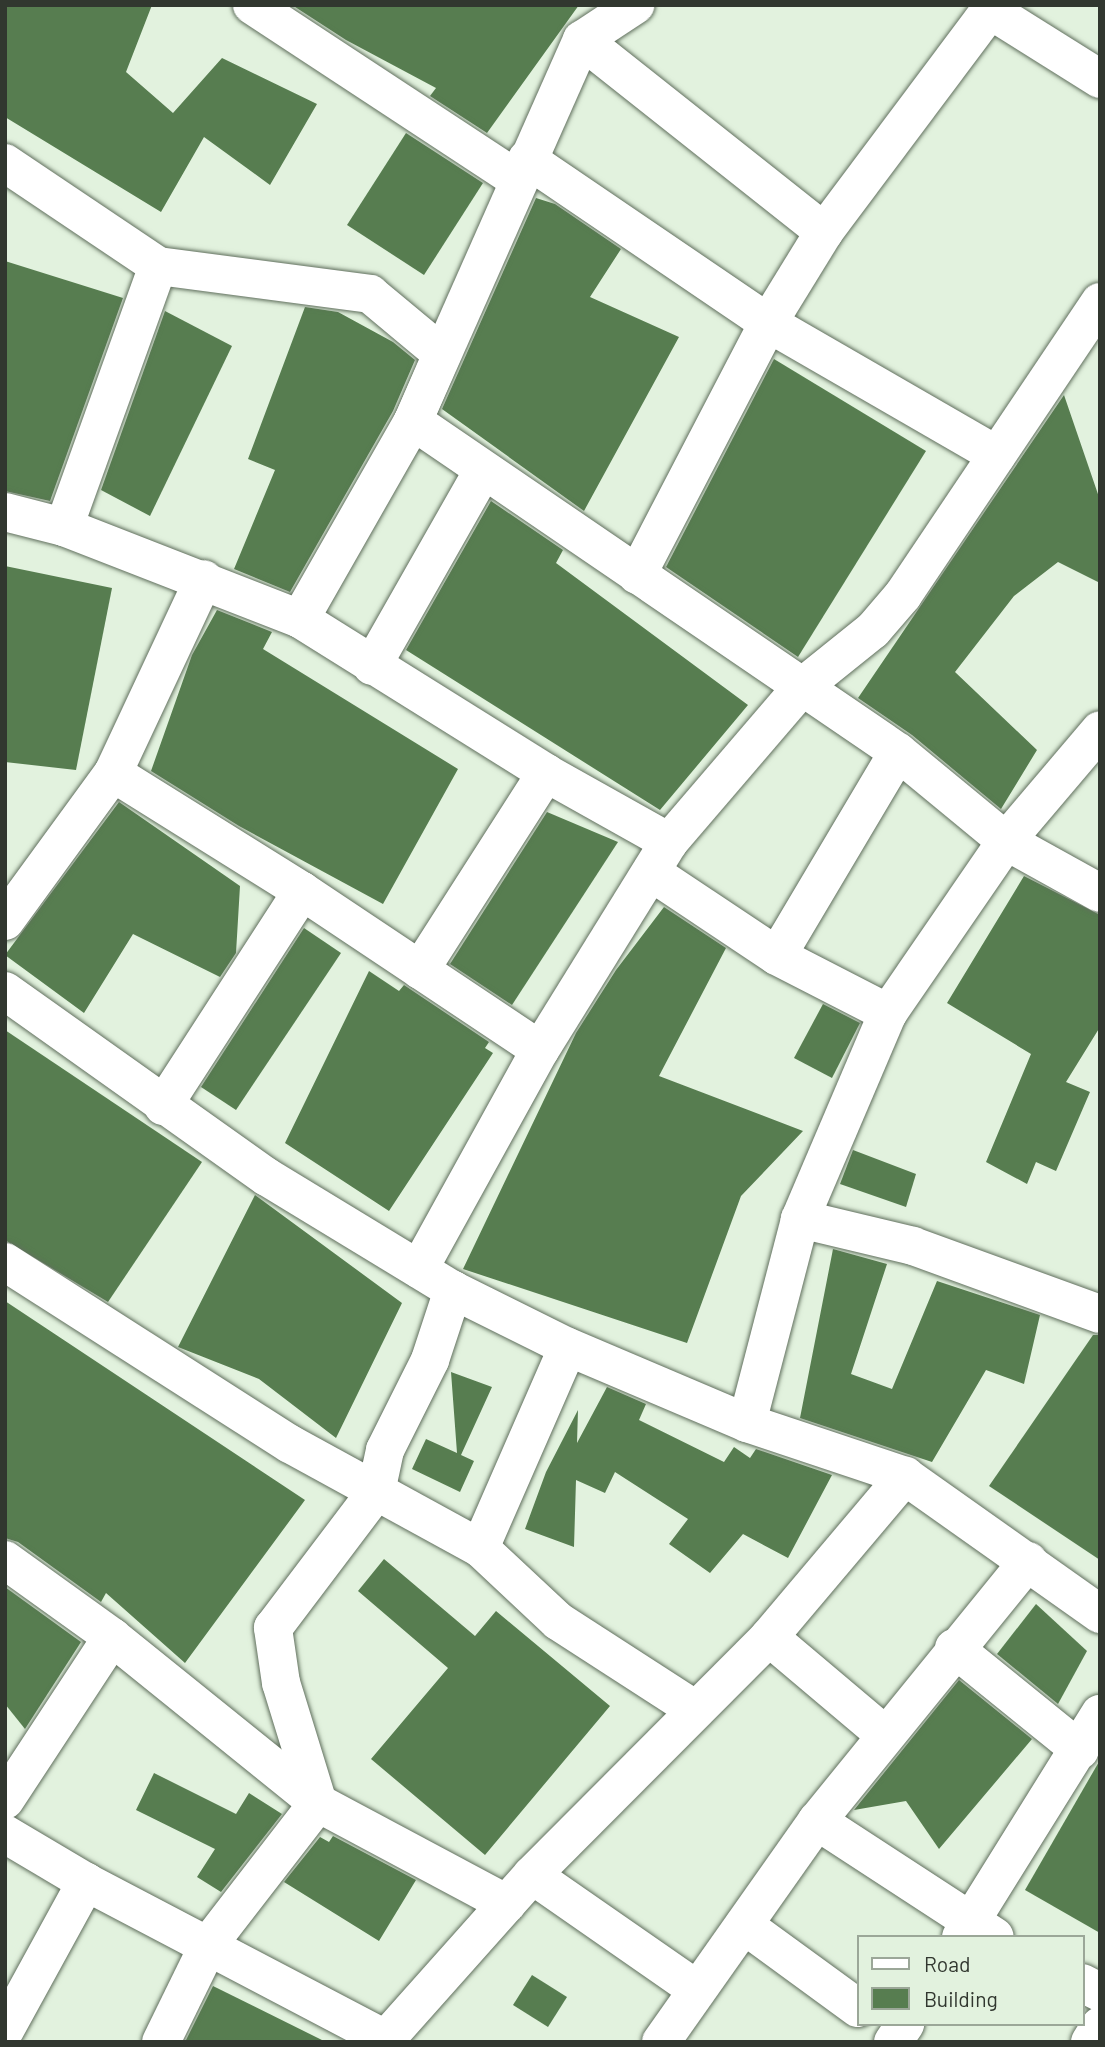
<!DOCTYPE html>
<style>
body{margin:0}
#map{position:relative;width:1105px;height:2047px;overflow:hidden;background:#e2f2de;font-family:Barlow,sans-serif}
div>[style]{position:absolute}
.building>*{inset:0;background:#577d50}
.roads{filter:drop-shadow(0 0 2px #606f5d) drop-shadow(0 0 2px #606f5d)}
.minor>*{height:38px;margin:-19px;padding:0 19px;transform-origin:19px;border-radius:19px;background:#fff}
span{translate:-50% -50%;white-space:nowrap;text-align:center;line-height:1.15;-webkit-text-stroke:7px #e2f2de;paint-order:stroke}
.frame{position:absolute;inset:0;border:7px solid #31372f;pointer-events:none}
.legend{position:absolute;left:857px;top:1935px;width:228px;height:91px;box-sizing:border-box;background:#e2f2de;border:2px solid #9ba798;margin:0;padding:9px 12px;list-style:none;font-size:21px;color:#31372f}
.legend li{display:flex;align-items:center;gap:14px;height:35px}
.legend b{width:35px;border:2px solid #9ba798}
</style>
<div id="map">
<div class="building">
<div style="clip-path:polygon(5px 5px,152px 5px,126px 72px,173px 113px,222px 58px,317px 104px,270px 185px,204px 137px,161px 212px,5px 117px)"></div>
<div style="clip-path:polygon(292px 5px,579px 5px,487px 133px,430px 96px,436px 88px,346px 40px)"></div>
<div style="clip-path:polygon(406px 133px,483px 183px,424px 275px,347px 225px)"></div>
<div style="clip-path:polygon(536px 198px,555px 204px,621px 249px,590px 297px,679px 337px,584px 511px,442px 409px)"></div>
<div style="clip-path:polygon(5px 261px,123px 298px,50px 501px,5px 491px)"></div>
<div style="clip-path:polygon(305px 307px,338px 312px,393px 342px,415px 360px,393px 411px,290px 592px,234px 569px,275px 470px,248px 459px)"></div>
<div style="clip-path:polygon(165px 311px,232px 346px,150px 516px,101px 490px)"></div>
<div style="clip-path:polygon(774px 359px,926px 451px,798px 657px,666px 567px)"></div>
<div style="clip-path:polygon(1064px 395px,1100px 500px,1100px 583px,1058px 562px,1014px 596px,955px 672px,1037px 750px,1001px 809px,912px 735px,858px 698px)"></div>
<div style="clip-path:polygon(491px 501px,563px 550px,556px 563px,748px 705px,660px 810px,406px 650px)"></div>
<div style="clip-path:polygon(5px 566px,112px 588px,76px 770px,5px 762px)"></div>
<div style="clip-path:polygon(217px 610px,272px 632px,263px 649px,458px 769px,383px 904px,239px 826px,151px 771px,192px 655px)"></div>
<div style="clip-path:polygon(119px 802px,240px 886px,236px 953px,220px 977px,133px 934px,84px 1013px,5px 955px)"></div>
<div style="clip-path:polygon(547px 812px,618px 842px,512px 1005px,450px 964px)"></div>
<div style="clip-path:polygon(1024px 876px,1100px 915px,1100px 1027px,1066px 1082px,1090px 1092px,1056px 1171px,1036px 1162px,1027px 1184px,986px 1162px,1031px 1054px,947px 1003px)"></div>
<div style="clip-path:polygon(664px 907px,726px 948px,659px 1076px,803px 1131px,741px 1196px,687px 1343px,463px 1269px,576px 1033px,616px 970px)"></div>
<div style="clip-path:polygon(304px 928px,341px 953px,236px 1110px,201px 1087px)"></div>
<div style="clip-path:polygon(369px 971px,399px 991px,404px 985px,489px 1042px,485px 1048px,493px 1053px,389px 1211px,285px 1143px)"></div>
<div style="clip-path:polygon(823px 1004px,860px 1023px,832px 1078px,794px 1058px)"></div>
<div style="clip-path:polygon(5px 1030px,202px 1162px,108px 1302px,5px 1240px)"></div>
<div style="clip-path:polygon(853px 1150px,916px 1174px,906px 1207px,840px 1184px)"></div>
<div style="clip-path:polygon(255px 1195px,402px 1303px,336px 1438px,259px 1379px,178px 1347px)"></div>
<div style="clip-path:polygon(833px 1249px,887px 1264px,851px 1374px,892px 1389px,937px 1281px,1040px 1315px,1024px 1384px,986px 1370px,932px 1462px,800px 1418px)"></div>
<div style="clip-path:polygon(5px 1301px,305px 1500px,185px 1663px,106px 1593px,101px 1602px,18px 1542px,5px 1538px)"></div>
<div style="clip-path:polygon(1093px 1335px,1100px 1335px,1100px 1560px,989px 1486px)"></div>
<div style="clip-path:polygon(451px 1372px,492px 1387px,461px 1455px,474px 1461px,460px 1492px,412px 1469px,426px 1439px,457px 1453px)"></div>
<div style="clip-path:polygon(607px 1387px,646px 1404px,639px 1420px,724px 1462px,734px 1447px,750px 1458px,756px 1449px,832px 1475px,788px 1558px,743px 1534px,710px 1573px,669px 1544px,688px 1519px,615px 1472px,605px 1493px,576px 1480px,574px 1547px,525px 1529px,546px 1472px,578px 1410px,577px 1443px)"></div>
<div style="clip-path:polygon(384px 1559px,475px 1636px,496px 1611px,610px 1706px,485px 1855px,371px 1759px,448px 1668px,358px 1591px)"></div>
<div style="clip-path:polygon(5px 1587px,81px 1642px,25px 1729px,5px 1704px)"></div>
<div style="clip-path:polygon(1036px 1604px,1087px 1651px,1058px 1704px,997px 1654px)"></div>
<div style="clip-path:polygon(959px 1680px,1032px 1739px,939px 1849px,906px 1801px,854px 1810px)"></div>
<div style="clip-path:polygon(1100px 1760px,1100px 1933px,1025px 1890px)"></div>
<div style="clip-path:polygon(154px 1773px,236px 1814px,249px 1793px,282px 1814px,221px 1892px,197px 1877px,215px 1849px,136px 1810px)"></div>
<div style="clip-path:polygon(333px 1836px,416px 1880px,379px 1941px,284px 1882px,320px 1837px,329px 1842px)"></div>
<div style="clip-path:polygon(532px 1975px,567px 1997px,548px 2027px,513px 2005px)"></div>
<div style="clip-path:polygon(213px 1986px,326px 2042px,185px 2042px)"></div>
</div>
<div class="roads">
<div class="minor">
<div style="left:252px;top:5px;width:318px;rotate:33.3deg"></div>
<div style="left:990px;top:10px;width:130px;rotate:32.1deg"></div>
<div style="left:582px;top:40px;width:309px;rotate:38.4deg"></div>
<div style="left:527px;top:159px;width:292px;rotate:34.2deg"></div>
<div style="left:768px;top:323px;width:264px;rotate:30deg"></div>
<div style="left:5px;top:163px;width:184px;rotate:33.9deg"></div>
<div style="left:158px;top:266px;width:214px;rotate:7.5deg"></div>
<div style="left:370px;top:294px;width:94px;rotate:39.8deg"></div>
<div style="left:442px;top:354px;width:73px;rotate:113.4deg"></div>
<div style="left:413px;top:421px;width:587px;rotate:34.31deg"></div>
<div style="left:898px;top:752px;width:140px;rotate:39.5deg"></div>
<div style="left:1006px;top:841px;width:107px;rotate:29deg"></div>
<div style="left:5px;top:512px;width:61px;rotate:14.3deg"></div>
<div style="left:64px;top:527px;width:253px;rotate:21.3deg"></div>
<div style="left:300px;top:619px;width:290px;rotate:32deg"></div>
<div style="left:546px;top:773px;width:141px;rotate:29.3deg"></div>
<div style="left:64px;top:527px;width:277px;rotate:-70.2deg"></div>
<div style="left:637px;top:575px;width:284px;rotate:-62.5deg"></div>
<div style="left:768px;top:323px;width:107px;rotate:-58.4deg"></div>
<div style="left:824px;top:232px;width:284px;rotate:-53.2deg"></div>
<div style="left:300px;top:619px;width:228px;rotate:-60.3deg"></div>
<div style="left:413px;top:421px;width:417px;rotate:-66.1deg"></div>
<div style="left:582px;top:40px;width:64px;rotate:-33.4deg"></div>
<div style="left:372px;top:666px;width:223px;rotate:-60.4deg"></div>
<div style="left:113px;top:773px;width:214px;rotate:-64.9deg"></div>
<div style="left:651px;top:872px;width:151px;rotate:33.7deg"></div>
<div style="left:777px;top:956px;width:125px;rotate:27.2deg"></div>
<div style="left:5px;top:921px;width:183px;rotate:-53.9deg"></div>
<div style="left:113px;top:773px;width:223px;rotate:32deg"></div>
<div style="left:302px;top:891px;width:286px;rotate:33.7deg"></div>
<div style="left:777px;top:956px;width:237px;rotate:-59.3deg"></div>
<div style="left:420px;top:970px;width:234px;rotate:-57.4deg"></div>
<div style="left:5px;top:991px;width:321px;rotate:35.4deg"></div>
<div style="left:267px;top:1177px;width:218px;rotate:31.3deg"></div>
<div style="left:453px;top:1290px;width:128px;rotate:26.4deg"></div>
<div style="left:568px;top:1347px;width:194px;rotate:23deg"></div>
<div style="left:747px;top:1423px;width:167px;rotate:18.5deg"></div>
<div style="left:905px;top:1476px;width:239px;rotate:35.3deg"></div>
<div style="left:163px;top:1106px;width:256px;rotate:-57.1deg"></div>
<div style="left:800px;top:1219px;width:116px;rotate:13.4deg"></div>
<div style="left:913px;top:1246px;width:199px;rotate:20deg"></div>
<div style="left:5px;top:1262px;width:338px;rotate:32.6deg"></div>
<div style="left:290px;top:1444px;width:217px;rotate:28.7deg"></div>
<div style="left:480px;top:1548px;width:107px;rotate:43.1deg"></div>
<div style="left:558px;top:1621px;width:162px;rotate:32.9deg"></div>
<div style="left:419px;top:1269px;width:250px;rotate:-61.1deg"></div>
<div style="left:540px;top:1050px;width:245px;rotate:-58.2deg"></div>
<div style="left:669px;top:842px;width:204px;rotate:-49.4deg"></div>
<div style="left:802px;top:687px;width:91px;rotate:-38.8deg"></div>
<div style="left:873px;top:630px;width:46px;rotate:-49.4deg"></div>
<div style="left:903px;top:595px;width:353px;rotate:-56.1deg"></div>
<div style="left:747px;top:1423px;width:211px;rotate:-75.4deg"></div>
<div style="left:800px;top:1219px;width:224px;rotate:-66.9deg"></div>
<div style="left:888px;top:1013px;width:209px;rotate:-55.5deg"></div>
<div style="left:1006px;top:841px;width:145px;rotate:-49.7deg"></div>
<div style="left:480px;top:1548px;width:219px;rotate:-66.4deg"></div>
<div style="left:5px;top:1560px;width:132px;rotate:35.7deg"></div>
<div style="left:112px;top:1637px;width:265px;rotate:38.9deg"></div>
<div style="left:318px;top:1803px;width:214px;rotate:28.1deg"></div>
<div style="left:769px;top:1637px;width:152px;rotate:40.2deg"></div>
<div style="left:954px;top:1648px;width:162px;rotate:39deg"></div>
<div style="left:5px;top:1800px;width:195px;rotate:-56.7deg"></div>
<div style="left:318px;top:1803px;width:126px;rotate:-107.1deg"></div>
<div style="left:281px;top:1683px;width:56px;rotate:-98.3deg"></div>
<div style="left:273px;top:1628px;width:171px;rotate:-52.9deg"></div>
<div style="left:376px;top:1492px;width:43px;rotate:-77.9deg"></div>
<div style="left:385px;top:1450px;width:101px;rotate:-63.4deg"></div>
<div style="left:430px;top:1360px;width:74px;rotate:-71.8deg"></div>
<div style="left:817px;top:1821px;width:212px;rotate:33.1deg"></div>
<div style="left:5px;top:1834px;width:94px;rotate:30.7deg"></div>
<div style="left:86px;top:1882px;width:344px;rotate:27.7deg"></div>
<div style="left:532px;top:1875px;width:200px;rotate:34.8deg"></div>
<div style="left:744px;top:1925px;width:141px;rotate:36.1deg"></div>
<div style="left:961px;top:1937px;width:263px;rotate:-58.1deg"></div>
<div style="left:1082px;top:1983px;width:20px;rotate:27deg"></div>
<div style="left:5px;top:2030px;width:169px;rotate:-61.3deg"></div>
<div style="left:386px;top:2039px;width:220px;rotate:-48.3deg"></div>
<div style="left:532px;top:1875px;width:336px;rotate:-45.1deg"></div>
<div style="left:769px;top:1637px;width:211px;rotate:-49.8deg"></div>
<div style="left:161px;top:2042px;width:109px;rotate:-63.9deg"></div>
<div style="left:209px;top:1944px;width:178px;rotate:-52.3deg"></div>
<div style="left:661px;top:2042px;width:271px;rotate:-54.8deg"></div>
<div style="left:817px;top:1821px;width:335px;rotate:-50.9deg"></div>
<div style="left:893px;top:2042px;width:22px;rotate:-56deg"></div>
<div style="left:1090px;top:2042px;width:19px;rotate:-58deg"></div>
</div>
</div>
<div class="frame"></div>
<ul class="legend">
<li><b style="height:9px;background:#fff"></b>Road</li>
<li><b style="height:19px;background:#577d50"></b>Building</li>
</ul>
</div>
